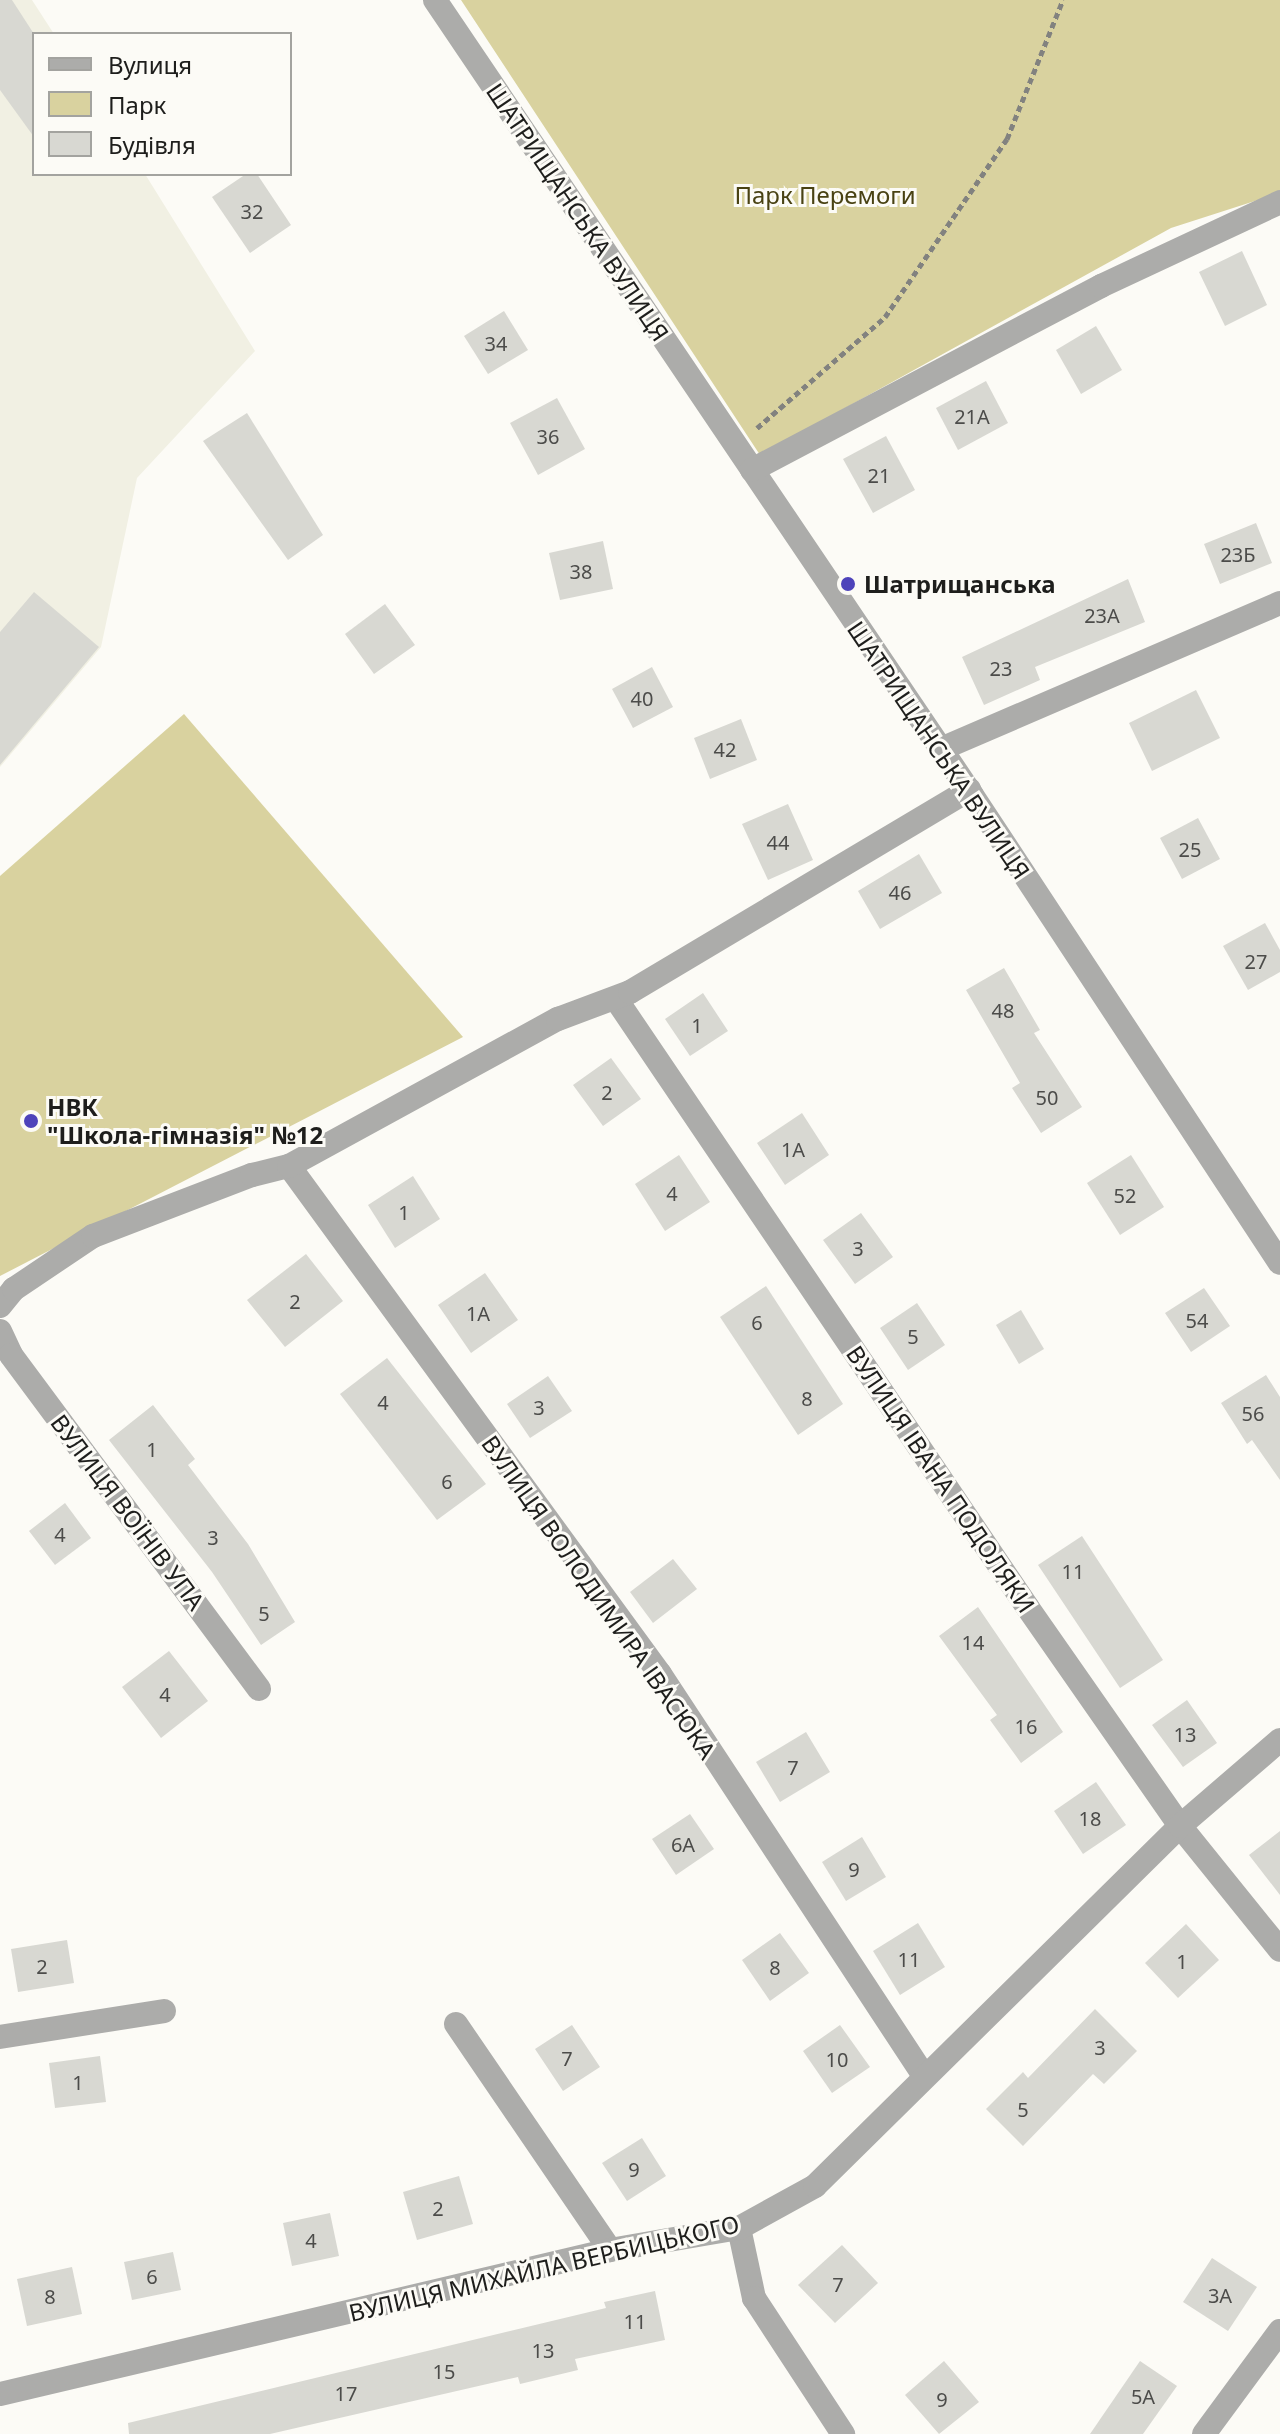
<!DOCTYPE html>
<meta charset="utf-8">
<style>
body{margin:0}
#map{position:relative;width:1280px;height:2434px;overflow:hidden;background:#fcfbf6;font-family:"Noto Sans",sans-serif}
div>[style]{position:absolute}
.built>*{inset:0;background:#f1f0e3}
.green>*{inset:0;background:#d9d29f}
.building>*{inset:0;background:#d8d8d2}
.path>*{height:5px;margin-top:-2.5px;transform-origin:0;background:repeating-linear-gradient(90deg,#82827f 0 6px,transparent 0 10px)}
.minor>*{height:24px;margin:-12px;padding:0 12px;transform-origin:12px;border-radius:12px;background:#acacaa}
.dots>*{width:22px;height:22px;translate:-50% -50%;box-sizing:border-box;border:4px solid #fcfbf6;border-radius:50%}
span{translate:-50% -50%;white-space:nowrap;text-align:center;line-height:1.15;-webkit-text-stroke:6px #fcfbf6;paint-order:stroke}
.number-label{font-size:20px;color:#4c4c4a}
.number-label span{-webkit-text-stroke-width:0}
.park-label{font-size:24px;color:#494213}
.street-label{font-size:24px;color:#1e1e1c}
.poi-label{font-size:24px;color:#1e1e1c;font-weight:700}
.left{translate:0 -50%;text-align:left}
.legend{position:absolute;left:32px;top:32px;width:260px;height:144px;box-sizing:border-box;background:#fcfbf6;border:2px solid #a3a39f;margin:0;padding:10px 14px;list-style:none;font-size:24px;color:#1e1e1c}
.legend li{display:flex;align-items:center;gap:16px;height:40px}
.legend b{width:40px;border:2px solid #a3a39f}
</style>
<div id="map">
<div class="built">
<div style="clip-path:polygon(0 0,32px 0,54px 34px,34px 34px,34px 174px,145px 174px,255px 351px,137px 478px,101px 647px,0 767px)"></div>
</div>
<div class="green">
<div style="clip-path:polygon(461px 0,1280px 0,1280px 193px,1171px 228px,760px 455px)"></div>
<div style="clip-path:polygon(184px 714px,463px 1037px,0 1276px,0 876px)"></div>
</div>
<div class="building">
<div style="clip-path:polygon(0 0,12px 0,34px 34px,34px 137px,0 90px)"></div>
<div style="clip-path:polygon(246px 174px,257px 174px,291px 225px,250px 253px,212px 197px)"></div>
<div style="clip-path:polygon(1242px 251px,1267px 305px,1225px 326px,1199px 272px)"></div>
<div style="clip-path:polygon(504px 311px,528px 350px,488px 374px,464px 336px)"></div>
<div style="clip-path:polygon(1096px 326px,1122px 370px,1081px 394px,1056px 350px)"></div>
<div style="clip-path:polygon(986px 381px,1008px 423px,958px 450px,936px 408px)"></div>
<div style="clip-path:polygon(557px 398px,585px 449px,538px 475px,510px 423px)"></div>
<div style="clip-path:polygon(247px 413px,323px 535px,288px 560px,203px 441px)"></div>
<div style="clip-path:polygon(886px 436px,915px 490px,873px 513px,843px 459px)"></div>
<div style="clip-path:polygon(1256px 523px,1272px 563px,1220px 584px,1204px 544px)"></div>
<div style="clip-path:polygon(603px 541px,613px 589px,560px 600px,549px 553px)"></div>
<div style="clip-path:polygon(1128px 579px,1145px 622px,1035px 667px,1040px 680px,984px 705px,962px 657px)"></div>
<div style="clip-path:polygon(34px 592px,99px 647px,0 765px,0 632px)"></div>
<div style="clip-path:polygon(385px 604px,415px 645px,374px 674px,345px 634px)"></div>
<div style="clip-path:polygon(652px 667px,673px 707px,633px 728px,612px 689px)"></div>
<div style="clip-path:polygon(1196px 690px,1220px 738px,1152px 771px,1129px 723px)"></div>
<div style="clip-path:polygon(741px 719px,757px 760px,710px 779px,694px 738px)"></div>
<div style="clip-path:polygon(788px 804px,813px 860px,768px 880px,742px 824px)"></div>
<div style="clip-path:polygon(1198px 818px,1220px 859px,1182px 879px,1160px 838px)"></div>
<div style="clip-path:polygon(919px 854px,942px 893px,880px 929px,858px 891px)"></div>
<div style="clip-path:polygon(1265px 923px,1280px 950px,1280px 972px,1248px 990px,1223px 946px)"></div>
<div style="clip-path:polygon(1004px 968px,1040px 1030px,1034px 1033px,1082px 1107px,1041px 1133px,1012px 1088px,1020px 1083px,966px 990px)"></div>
<div style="clip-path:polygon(703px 993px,728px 1031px,690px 1056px,665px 1019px)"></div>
<div style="clip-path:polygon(611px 1058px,641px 1099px,603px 1126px,573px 1085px)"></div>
<div style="clip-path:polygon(802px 1113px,829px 1155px,785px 1185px,757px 1143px)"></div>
<div style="clip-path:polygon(679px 1155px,710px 1202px,665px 1231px,635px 1184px)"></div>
<div style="clip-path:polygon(1131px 1155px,1164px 1207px,1120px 1235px,1087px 1183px)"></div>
<div style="clip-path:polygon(413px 1176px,440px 1219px,395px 1248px,368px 1205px)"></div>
<div style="clip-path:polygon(861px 1213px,893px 1257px,855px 1284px,823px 1240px)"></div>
<div style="clip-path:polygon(306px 1254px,343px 1301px,285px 1347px,247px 1300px)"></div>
<div style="clip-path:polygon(485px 1273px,518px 1320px,471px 1353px,438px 1305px)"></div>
<div style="clip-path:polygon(766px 1286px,843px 1404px,798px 1435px,720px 1317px)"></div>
<div style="clip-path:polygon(1204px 1288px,1230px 1326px,1191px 1352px,1165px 1313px)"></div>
<div style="clip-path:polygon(917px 1303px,945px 1345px,908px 1370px,880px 1328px)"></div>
<div style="clip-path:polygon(1021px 1310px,1044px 1349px,1019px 1364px,996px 1325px)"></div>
<div style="clip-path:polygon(387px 1358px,486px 1484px,437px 1520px,340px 1394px)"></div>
<div style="clip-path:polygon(1266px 1375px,1280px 1397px,1280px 1480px,1252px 1440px,1247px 1444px,1221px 1403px)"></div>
<div style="clip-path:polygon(548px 1376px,572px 1411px,530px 1438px,507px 1404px)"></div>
<div style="clip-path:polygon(153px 1405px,195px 1459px,188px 1465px,248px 1544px,295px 1622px,261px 1645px,212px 1572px,109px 1440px)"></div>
<div style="clip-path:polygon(65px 1503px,91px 1538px,55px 1565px,29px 1531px)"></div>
<div style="clip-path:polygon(1082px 1536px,1163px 1660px,1120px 1688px,1038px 1565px)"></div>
<div style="clip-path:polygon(673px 1559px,697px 1589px,653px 1623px,630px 1592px)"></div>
<div style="clip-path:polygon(978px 1607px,1063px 1732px,1021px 1763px,990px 1720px,997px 1715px,939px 1636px)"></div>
<div style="clip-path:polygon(169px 1651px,208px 1701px,161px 1738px,122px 1687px)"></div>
<div style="clip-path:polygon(1187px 1700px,1217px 1743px,1183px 1767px,1152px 1725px)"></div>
<div style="clip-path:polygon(806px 1732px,830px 1772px,780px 1802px,756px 1762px)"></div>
<div style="clip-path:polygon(1096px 1782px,1126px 1825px,1083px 1854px,1054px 1811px)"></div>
<div style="clip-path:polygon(690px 1814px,714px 1849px,676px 1875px,652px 1839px)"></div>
<div style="clip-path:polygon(1280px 1831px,1280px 1895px,1249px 1855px)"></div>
<div style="clip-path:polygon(862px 1837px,886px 1877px,846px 1901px,822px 1862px)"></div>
<div style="clip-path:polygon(918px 1923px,945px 1967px,900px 1995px,873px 1951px)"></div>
<div style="clip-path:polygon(1186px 1924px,1219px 1960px,1178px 1998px,1145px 1963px)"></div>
<div style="clip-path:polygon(780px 1933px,809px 1973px,770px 2001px,742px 1960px)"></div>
<div style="clip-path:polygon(67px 1940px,74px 1983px,18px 1992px,11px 1949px)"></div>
<div style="clip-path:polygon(1095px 2009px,1137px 2051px,1104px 2084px,1093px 2074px,1023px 2146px,986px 2109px,1023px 2072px,1028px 2078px)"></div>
<div style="clip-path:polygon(572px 2025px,600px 2067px,563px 2091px,535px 2049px)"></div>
<div style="clip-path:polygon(840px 2025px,870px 2067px,832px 2093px,803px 2051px)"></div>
<div style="clip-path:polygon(100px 2056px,106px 2102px,55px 2108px,49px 2063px)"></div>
<div style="clip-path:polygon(642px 2138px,666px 2176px,627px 2201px,602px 2163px)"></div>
<div style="clip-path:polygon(459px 2176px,473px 2224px,417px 2240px,403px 2192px)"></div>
<div style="clip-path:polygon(330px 2213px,339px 2256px,292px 2266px,283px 2223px)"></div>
<div style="clip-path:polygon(842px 2245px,878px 2283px,835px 2323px,798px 2285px)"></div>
<div style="clip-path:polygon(173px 2252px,181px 2290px,132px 2300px,124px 2262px)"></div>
<div style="clip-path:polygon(1212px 2258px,1257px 2287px,1228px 2331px,1183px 2302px)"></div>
<div style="clip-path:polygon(72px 2267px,82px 2314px,27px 2326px,17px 2279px)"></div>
<div style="clip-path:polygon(655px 2291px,665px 2340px,575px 2359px,578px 2370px,520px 2384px,518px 2377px,270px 2434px,129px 2434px,128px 2423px,606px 2308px,604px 2302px)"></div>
<div style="clip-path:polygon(944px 2361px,979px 2402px,939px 2434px,905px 2395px)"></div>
<div style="clip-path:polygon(1140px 2361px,1177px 2386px,1143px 2434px,1090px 2434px)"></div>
</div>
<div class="path">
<div style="left:757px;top:428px;width:169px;rotate:-40.9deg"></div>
<div style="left:885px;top:317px;width:216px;rotate:-55.6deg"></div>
<div style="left:1007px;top:139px;width:150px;rotate:-68.1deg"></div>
</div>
<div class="minor">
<div style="left:435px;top:0;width:959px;rotate:55.96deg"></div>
<div style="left:972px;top:795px;width:560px;rotate:56.65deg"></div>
<div style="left:752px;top:470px;width:395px;rotate:-27.8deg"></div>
<div style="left:1101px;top:286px;width:198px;rotate:-25.1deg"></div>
<div style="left:941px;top:749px;width:369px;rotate:-23.3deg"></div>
<div style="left:616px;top:999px;width:735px;rotate:55.92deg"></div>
<div style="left:1028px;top:1608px;width:266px;rotate:55.1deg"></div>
<div style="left:1180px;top:1826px;width:159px;rotate:51.1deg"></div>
<div style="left:289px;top:1166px;width:629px;rotate:53.86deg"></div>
<div style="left:660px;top:1674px;width:481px;rotate:56.7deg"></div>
<div style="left:0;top:1306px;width:22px;rotate:-51deg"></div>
<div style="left:14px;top:1289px;width:95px;rotate:-33.9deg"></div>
<div style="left:93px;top:1236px;width:170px;rotate:-21deg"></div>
<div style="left:252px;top:1175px;width:38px;rotate:-14deg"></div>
<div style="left:289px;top:1166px;width:307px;rotate:-28.7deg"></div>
<div style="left:558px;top:1019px;width:77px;rotate:-20.6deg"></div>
<div style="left:630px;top:992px;width:395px;rotate:-30.8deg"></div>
<div style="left:0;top:1331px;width:26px;rotate:65deg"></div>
<div style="left:11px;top:1355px;width:416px;rotate:53.4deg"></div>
<div style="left:456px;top:2024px;width:273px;rotate:55.7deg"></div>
<div style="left:0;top:2037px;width:166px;rotate:-9deg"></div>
<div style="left:739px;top:2228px;width:72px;rotate:77.9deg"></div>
<div style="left:754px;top:2298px;width:163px;rotate:56.8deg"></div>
<div style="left:0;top:2394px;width:627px;rotate:-13.28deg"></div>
<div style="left:610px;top:2250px;width:131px;rotate:-9.7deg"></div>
<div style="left:739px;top:2228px;width:87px;rotate:-28.9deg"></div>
<div style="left:815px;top:2186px;width:513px;rotate:-44.6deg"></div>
<div style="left:1180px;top:1826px;width:132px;rotate:-40.7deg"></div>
<div style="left:1204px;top:2434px;width:128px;rotate:-53.6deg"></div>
</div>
<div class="dots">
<div style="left:848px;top:584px;background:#4e43ba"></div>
<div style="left:31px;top:1121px;background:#4e43ba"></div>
</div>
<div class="number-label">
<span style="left:252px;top:211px">32</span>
<span style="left:496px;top:343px">34</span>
<span style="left:972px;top:416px">21А</span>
<span style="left:548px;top:436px">36</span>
<span style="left:879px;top:475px">21</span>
<span style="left:1238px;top:554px">23Б</span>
<span style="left:581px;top:571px">38</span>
<span style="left:1102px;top:615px">23А</span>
<span style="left:1001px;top:668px">23</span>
<span style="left:642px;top:698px">40</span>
<span style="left:725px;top:749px">42</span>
<span style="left:778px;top:842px">44</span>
<span style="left:1190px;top:849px">25</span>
<span style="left:900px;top:892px">46</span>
<span style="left:1256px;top:961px">27</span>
<span style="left:1003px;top:1010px">48</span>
<span style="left:697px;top:1025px">1</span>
<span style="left:607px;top:1092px">2</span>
<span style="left:1047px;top:1097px">50</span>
<span style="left:793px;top:1149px">1А</span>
<span style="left:672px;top:1193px">4</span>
<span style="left:1125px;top:1195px">52</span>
<span style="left:404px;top:1212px">1</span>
<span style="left:858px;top:1248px">3</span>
<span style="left:295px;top:1301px">2</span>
<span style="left:478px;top:1313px">1А</span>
<span style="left:1197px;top:1320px">54</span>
<span style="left:757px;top:1322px">6</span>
<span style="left:913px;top:1336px">5</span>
<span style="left:807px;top:1398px">8</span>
<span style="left:383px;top:1402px">4</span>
<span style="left:539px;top:1407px">3</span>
<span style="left:1253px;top:1413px">56</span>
<span style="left:152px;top:1449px">1</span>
<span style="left:447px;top:1481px">6</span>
<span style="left:60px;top:1534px">4</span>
<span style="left:213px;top:1537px">3</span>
<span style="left:1073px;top:1571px">11</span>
<span style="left:264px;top:1613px">5</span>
<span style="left:973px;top:1642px">14</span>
<span style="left:165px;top:1694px">4</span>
<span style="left:1026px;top:1726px">16</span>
<span style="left:1185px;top:1734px">13</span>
<span style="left:793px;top:1767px">7</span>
<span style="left:1090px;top:1818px">18</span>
<span style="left:683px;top:1844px">6А</span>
<span style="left:854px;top:1869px">9</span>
<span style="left:909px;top:1959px">11</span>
<span style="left:1182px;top:1961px">1</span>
<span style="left:42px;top:1966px">2</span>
<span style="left:775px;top:1967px">8</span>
<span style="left:1100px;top:2047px">3</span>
<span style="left:567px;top:2058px">7</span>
<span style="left:837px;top:2059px">10</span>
<span style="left:78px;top:2082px">1</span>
<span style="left:1023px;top:2109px">5</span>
<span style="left:634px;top:2169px">9</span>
<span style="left:438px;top:2208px">2</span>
<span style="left:311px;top:2240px">4</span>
<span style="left:152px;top:2276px">6</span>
<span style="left:838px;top:2284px">7</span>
<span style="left:1220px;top:2295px">3А</span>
<span style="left:50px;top:2296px">8</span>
<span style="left:635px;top:2321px">11</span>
<span style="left:543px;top:2350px">13</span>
<span style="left:444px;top:2371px">15</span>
<span style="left:346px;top:2393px">17</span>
<span style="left:1143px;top:2396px">5А</span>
<span style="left:942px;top:2399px">9</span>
</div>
<div class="park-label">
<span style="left:825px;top:195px">Парк Перемоги</span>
</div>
<div class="street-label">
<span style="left:578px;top:212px;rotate:56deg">ШАТРИЩАНСЬКА ВУЛИЦЯ</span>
<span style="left:939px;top:750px;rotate:56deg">ШАТРИЩАНСЬКА ВУЛИЦЯ</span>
<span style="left:941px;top:1479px;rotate:56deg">ВУЛИЦЯ ІВАНА ПОДОЛЯКИ</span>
<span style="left:128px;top:1512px;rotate:53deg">ВУЛИЦЯ ВОЇНІВ УПА</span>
<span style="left:599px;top:1597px;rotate:55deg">ВУЛИЦЯ ВОЛОДИМИРА ІВАСЮКА</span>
<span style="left:544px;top:2268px;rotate:-13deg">ВУЛИЦЯ МИХАЙЛА ВЕРБИЦЬКОГО</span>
</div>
<div class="poi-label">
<span class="left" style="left:864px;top:584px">Шатрищанська</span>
<span class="left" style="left:47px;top:1121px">НВК<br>"Школа-гімназія" №12</span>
</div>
<ul class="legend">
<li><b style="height:10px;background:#acacaa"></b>Вулиця</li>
<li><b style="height:22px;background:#d9d29f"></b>Парк</li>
<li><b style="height:22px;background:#d8d8d2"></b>Будівля</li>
</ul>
</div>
